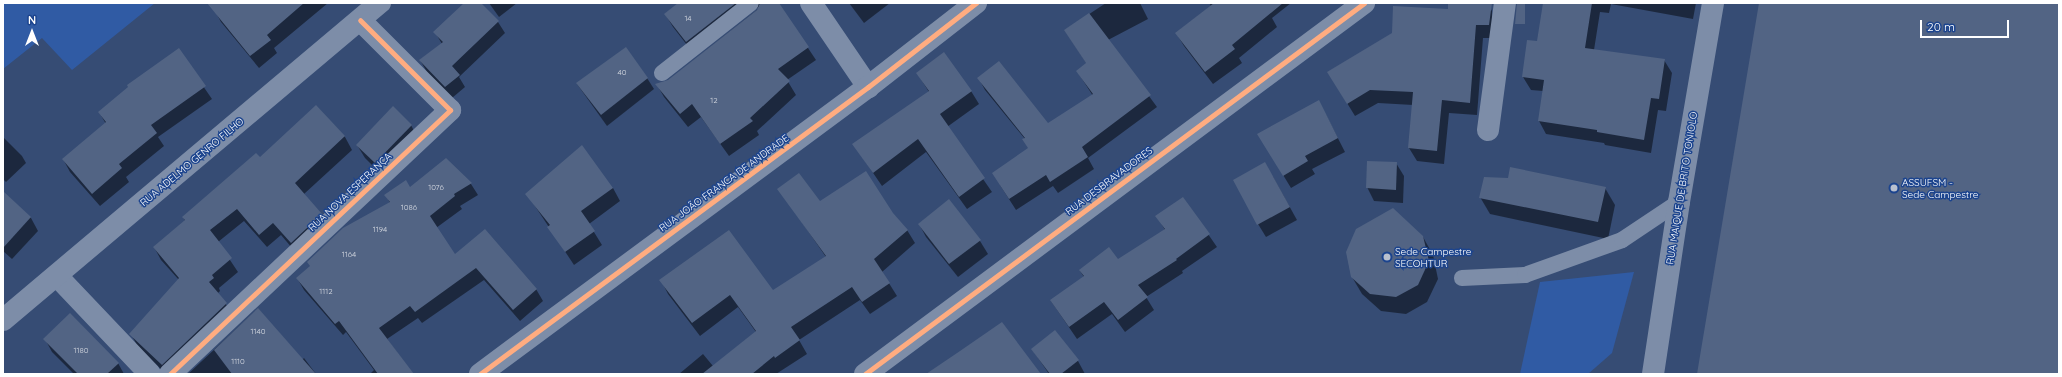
<!DOCTYPE html>
<meta charset="utf-8">
<style>
body{margin:0}
#map{position:relative;width:2062px;height:377px;overflow:hidden;background:#364c74;font-family:Quicksand,sans-serif}
div>[style]{position:absolute}
.green>*{inset:0;background:#305ba4}
.shadow>*{inset:0;background:#0007}
.building>*{inset:0;background:#526484}
.service>*{height:16px;margin:-8px;padding:0 8px;transform-origin:8px;border-radius:8px;background:#7d8da8}
.minor>*{height:22px;margin:-11px;padding:0 11px;transform-origin:11px;border-radius:11px;background:#7d8da8}
.cycleway>*{height:5px;margin:-2.5px;padding:0 2.5px;transform-origin:2.5px;border-radius:2.5px;background:#ffac80}
.dots>*{width:11px;height:11px;translate:-50% -50%;box-sizing:border-box;border:2px solid #1c448e;border-radius:50%}
span{translate:-50% -50%;white-space:nowrap;text-align:center;line-height:1.15;-webkit-text-stroke:3px #1c448e;paint-order:stroke}
.number-label{font-size:8px;color:#d4d8e0}
.number-label span{-webkit-text-stroke-width:0}
.street-label{font-size:10px;color:#fff}
.poi-label{font-size:10px;color:#fff}
.left{translate:0 -50%;text-align:left}
.frame{position:absolute;inset:0;border:4px solid #fff;pointer-events:none}
.north{position:absolute;left:12px;top:12px;width:40px;height:40px;-webkit-text-stroke:3px #1c448e;paint-order:stroke;rotate:0deg;font-size:11px;font-weight:700;line-height:16px;text-align:center;color:#fff}
.north::after{content:'';display:block;margin:auto;width:14px;height:18px;background:#fff;clip-path:polygon(50% 0,100% 100%,50% 72%,0 100%)}
.scale{position:absolute;left:1920px;top:20px;width:89px;height:18px;box-sizing:border-box;border:2px solid #fff;border-top:0;padding-left:5px;font-size:12px;line-height:14px;white-space:nowrap;color:#fff;-webkit-text-stroke:3px #1c448e;paint-order:stroke}
</style>
<div id="map">
<div class="green">
<div style="clip-path:polygon(3px 3px,155px 3px,72px 70px,42px 38px,3px 69px)"></div>
<div style="clip-path:polygon(1634px 272px,1612px 353px,1588px 374px,1520px 374px,1540px 282px)"></div>
</div>
<div class="shadow">
<div style="clip-path:polygon(221px 3px,328px 3px,274px 48px,277px 53px,259px 68px,221px 22px,214px 9px)"></div>
<div style="clip-path:polygon(465px 3px,480px 3px,498px 22px,505px 33px,459px 77px,465px 87px,452px 98px,427px 72px,420px 60px,442px 44px,435px 32px)"></div>
<div style="clip-path:polygon(489px 3px,517px 3px,499px 17px)"></div>
<div style="clip-path:polygon(680px 3px,773px 3px,780px 6px,816px 60px,787px 80px,796px 95px,757px 131px,759px 135px,729px 156px,701px 117px,688px 127px,664px 97px,657px 85px,668px 81px,761px 7px,753px 8px,694px 54px,673px 27px,665px 14px)"></div>
<div style="clip-path:polygon(849px 3px,890px 3px,864px 23px)"></div>
<div style="clip-path:polygon(1106px 3px,1140px 3px,1148px 19px,1108px 40px,1157px 107px,1088px 158px,1094px 169px,1058px 193px,1053px 186px,1016px 210px,1000px 185px,1029px 149px,1025px 139px,985px 90px,979px 79px,1048px 124px,1093px 96px,1077px 71px,1087px 64px,1065px 30px)"></div>
<div style="clip-path:polygon(1209px 3px,1291px 3px,1272px 18px,1277px 27px,1239px 58px,1242px 63px,1213px 84px,1184px 46px,1176px 33px,1211px 6px)"></div>
<div style="clip-path:polygon(1449px 3px,1487px 3px,1492px 11px,1492px 38px,1483px 38px,1477px 115px,1449px 113px,1444px 164px,1417px 161px,1409px 148px,1413px 105px,1378px 103px,1355px 116px,1336px 85px,1449px 10px)"></div>
<div style="clip-path:polygon(1544px 3px,1696px 3px,1693px 19px,1611px 4px,1609px 13px,1600px 12px,1594px 50px,1664px 60px,1672px 73px,1666px 111px,1658px 110px,1651px 153px,1605px 145px,1604px 143px,1546px 134px,1539px 121px,1543px 91px,1531px 90px,1523px 77px,1538px 43px)"></div>
<div style="clip-path:polygon(178px 50px,212px 99px,158px 137px,164px 146px,126px 177px,129px 182px,100px 206px,70px 172px,63px 159px,106px 124px,99px 112px)"></div>
<div style="clip-path:polygon(917px 73px,971px 91px,979px 104px,947px 127px,992px 192px,967px 209px,926px 152px,882px 186px,854px 145px,929px 92px)"></div>
<div style="clip-path:polygon(647px 78px,654px 89px,607px 126px,577px 84px)"></div>
<div style="clip-path:polygon(316px 106px,345px 137px,352px 150px,304px 194px,321px 215px,328px 227px,298px 255px,281px 235px,267px 247px,244px 221px,218px 242px,238px 272px,219px 288px,220px 291px,218px 293px,234px 316px,166px 374px,138px 347px,131px 334px,179px 280px,161px 260px,154px 247px,185px 221px,183px 217px,260px 159px)"></div>
<div style="clip-path:polygon(1326px 115px,1345px 152px,1312px 169px,1315px 174px,1291px 188px,1266px 147px)"></div>
<div style="clip-path:polygon(411px 125px,418px 139px,383px 176px,365px 158px,357px 145px)"></div>
<div style="clip-path:polygon(3px 137px,22px 156px,26px 163px,6px 182px,3px 179px)"></div>
<div style="clip-path:polygon(446px 159px,471px 184px,478px 195px,460px 206px,462px 209px,436px 228px,455px 256px,536px 289px,543px 301px,520px 321px,484px 280px,422px 323px,418px 318px,387px 339px,413px 374px,370px 374px,374px 370px,346px 332px,343px 335px,304px 290px,297px 278px,390px 203px,386px 195px,410px 188px)"></div>
<div style="clip-path:polygon(1396px 163px,1404px 176px,1403px 203px,1374px 201px,1367px 187px)"></div>
<div style="clip-path:polygon(1273px 177px,1297px 220px,1266px 237px,1258px 224px)"></div>
<div style="clip-path:polygon(613px 188px,620px 201px,589px 224px,602px 245px,574px 265px,527px 194px)"></div>
<div style="clip-path:polygon(1605px 188px,1615px 205px,1608px 239px,1490px 214px,1480px 197px)"></div>
<div style="clip-path:polygon(779px 189px,820px 203px,893px 214px,907px 230px,915px 243px,882px 272px,897px 296px,870px 314px,860px 300px,799px 340px,807px 354px,776px 374px,679px 374px,703px 354px,713px 366px,756px 332px,738px 307px,700px 336px,668px 294px,661px 280px,773px 291px,826px 257px)"></div>
<div style="clip-path:polygon(3px 193px,31px 218px,38px 231px,12px 259px,3px 251px)"></div>
<div style="clip-path:polygon(1183px 198px,1217px 247px,1182px 271px,1183px 273px,1146px 297px,1154px 310px,1125px 332px,1112px 314px,1077px 339px,1051px 301px,1084px 277px,1080px 271px,1118px 260px,1165px 230px,1157px 216px)"></div>
<div style="clip-path:polygon(949px 201px,980px 241px,988px 254px,958px 277px,926px 237px,919px 224px)"></div>
<div style="clip-path:polygon(1423px 237px,1433px 255px,1438px 279px,1427px 302px,1406px 314px,1381px 311px,1362px 294px,1352px 277px)"></div>
<div style="clip-path:polygon(258px 309px,302px 360px,304px 358px,316px 374px,188px 374px)"></div>
<div style="clip-path:polygon(45px 339px,118px 363px,124px 374px,74px 374px,52px 352px)"></div>
<div style="clip-path:polygon(1032px 349px,1078px 361px,1085px 374px,1049px 374px)"></div>
</div>
<div class="building">
<div style="clip-path:polygon(207px 3px,304px 3px,267px 35px,271px 40px,250px 56px)"></div>
<div style="clip-path:polygon(464px 3px,481px 3px,499px 21px,452px 66px,460px 75px,445px 87px,419px 60px,443px 42px,433px 32px)"></div>
<div style="clip-path:polygon(678px 3px,736px 3px,686px 42px,664px 14px)"></div>
<div style="clip-path:polygon(760px 3px,779px 3px,809px 47px,778px 69px,790px 81px,750px 118px,753px 121px,720px 144px,692px 104px,680px 114px,655px 84px,668px 80px,757px 10px)"></div>
<div style="clip-path:polygon(1214px 3px,1283px 3px,1232px 45px,1235px 49px,1205px 72px,1175px 33px)"></div>
<div style="clip-path:polygon(1448px 3px,1492px 3px,1489px 25px,1476px 25px,1470px 103px,1442px 100px,1437px 151px,1408px 148px,1413px 92px,1370px 90px,1347px 104px,1327px 72px,1392px 33px,1393px 6px,1448px 9px)"></div>
<div style="clip-path:polygon(1517px 3px,1525px 3px,1525px 24px,1515px 24px)"></div>
<div style="clip-path:polygon(1543px 3px,1592px 3px,1585px 48px,1665px 59px,1659px 99px,1651px 98px,1644px 140px,1597px 132px,1597px 130px,1538px 121px,1544px 80px,1522px 77px,1527px 40px,1537px 41px)"></div>
<div style="clip-path:polygon(1759px 3px,2059px 3px,2059px 374px,1697px 374px)"></div>
<div style="clip-path:polygon(1089px 13px,1151px 95px,1082px 147px,1088px 157px,1050px 182px,1046px 175px,1009px 199px,992px 173px,1028px 148px,1022px 139px,1025px 138px,977px 78px,999px 61px,1048px 123px,1093px 94px,1076px 71px,1086px 63px,1064px 30px)"></div>
<div style="clip-path:polygon(626px 47px,648px 78px,601px 115px,576px 83px)"></div>
<div style="clip-path:polygon(179px 48px,206px 86px,151px 125px,157px 133px,119px 164px,122px 168px,92px 194px,62px 159px,106px 122px,98px 112px,128px 87px,127px 85px)"></div>
<div style="clip-path:polygon(944px 52px,972px 91px,940px 114px,985px 178px,959px 197px,918px 139px,873px 173px,852px 144px,929px 91px,916px 73px)"></div>
<div style="clip-path:polygon(1319px 100px,1338px 138px,1305px 156px,1308px 161px,1283px 176px,1257px 134px)"></div>
<div style="clip-path:polygon(316px 105px,345px 136px,295px 183px,322px 214px,291px 243px,273px 223px,259px 235px,237px 209px,210px 230px,232px 258px,212px 275px,214px 278px,209px 282px,227px 303px,162px 365px,129px 334px,179px 278px,153px 247px,185px 220px,182px 217px,256px 153px,260px 157px)"></div>
<div style="clip-path:polygon(393px 106px,412px 125px,375px 163px,356px 145px)"></div>
<div style="clip-path:polygon(582px 145px,613px 188px,581px 211px,595px 231px,565px 252px,547px 227px,550px 225px,525px 194px)"></div>
<div style="clip-path:polygon(446px 158px,472px 183px,454px 194px,455px 196px,430px 216px,455px 254px,485px 229px,537px 289px,513px 310px,476px 268px,415px 312px,410px 306px,379px 328px,414px 374px,378px 374px,339px 321px,335px 324px,296px 278px,310px 266px,307px 262px,343px 228px,390px 202px,384px 195px,406px 180px,410px 187px)"></div>
<div style="clip-path:polygon(1367px 161px,1397px 162px,1396px 190px,1366px 188px)"></div>
<div style="clip-path:polygon(1265px 162px,1290px 207px,1257px 225px,1233px 180px)"></div>
<div style="clip-path:polygon(1510px 167px,1606px 187px,1598px 222px,1479px 198px,1484px 177px,1508px 178px)"></div>
<div style="clip-path:polygon(866px 171px,893px 213px,908px 230px,874px 259px,890px 283px,862px 302px,852px 287px,791px 327px,800px 340px,775px 358px,774px 356px,752px 374px,702px 374px,756px 331px,730px 295px,692px 323px,659px 280px,729px 230px,773px 290px,826px 256px,777px 189px,799px 173px,820px 201px)"></div>
<div style="clip-path:polygon(3px 191px,31px 217px,3px 248px)"></div>
<div style="clip-path:polygon(1183px 197px,1210px 234px,1176px 259px,1177px 260px,1138px 285px,1148px 297px,1118px 320px,1104px 302px,1069px 327px,1050px 300px,1084px 276px,1079px 270px,1109px 247px,1118px 259px,1165px 229px,1155px 216px)"></div>
<div style="clip-path:polygon(949px 199px,981px 240px,949px 264px,918px 224px)"></div>
<div style="clip-path:polygon(1393px 208px,1423px 236px,1429px 261px,1418px 285px,1396px 297px,1370px 294px,1351px 277px,1346px 252px,1356px 229px)"></div>
<div style="clip-path:polygon(258px 308px,316px 374px,232px 374px,214px 350px)"></div>
<div style="clip-path:polygon(70px 313px,119px 363px,107px 374px,78px 374px,43px 339px)"></div>
<div style="clip-path:polygon(1002px 322px,1041px 374px,926px 374px,960px 351px)"></div>
<div style="clip-path:polygon(1055px 330px,1079px 360px,1061px 374px,1050px 374px,1031px 349px)"></div>
</div>
<div class="service">
<div style="left:662px;top:73px;width:113px;rotate:-38.2deg"></div>
<div style="left:1462px;top:278px;width:63px;rotate:-2.7deg"></div>
<div style="left:1525px;top:275px;width:103px;rotate:-19.8deg"></div>
<div style="left:1622px;top:240px;width:69px;rotate:-33.7deg"></div>
</div>
<div class="minor">
<div style="left:811px;top:3px;width:102px;rotate:55.8deg"></div>
<div style="left:1488px;top:130px;width:128px;rotate:-82.4deg"></div>
<div style="left:57px;top:276px;width:135px;rotate:46.5deg"></div>
<div style="left:3px;top:320px;width:493px;rotate:-40.1deg"></div>
<div style="left:170px;top:374px;width:385px;rotate:-43.3deg"></div>
<div style="left:450px;top:110px;width:127px;rotate:-135deg"></div>
<div style="left:480px;top:374px;width:483px;rotate:-36.5deg"></div>
<div style="left:868px;top:87px;width:137px;rotate:-37.9deg"></div>
<div style="left:865px;top:374px;width:622px;rotate:-36.63deg"></div>
<div style="left:1653px;top:374px;width:174px;rotate:-81.4deg"></div>
<div style="left:1679px;top:202px;width:202px;rotate:-80.3deg"></div>
</div>
<div class="cycleway">
<div style="left:170px;top:374px;width:385px;rotate:-43.3deg"></div>
<div style="left:450px;top:110px;width:127px;rotate:-135deg"></div>
<div style="left:480px;top:374px;width:483px;rotate:-36.5deg"></div>
<div style="left:868px;top:87px;width:137px;rotate:-37.9deg"></div>
<div style="left:865px;top:374px;width:622px;rotate:-36.63deg"></div>
</div>
<div class="dots">
<div style="left:1894px;top:188px;background:#b9c0ce"></div>
<div style="left:1387px;top:257px;background:#b9c0ce"></div>
</div>
<div class="number-label">
<span style="left:688px;top:19px">14</span>
<span style="left:622px;top:73px">40</span>
<span style="left:714px;top:101px">12</span>
<span style="left:436px;top:188px">1076</span>
<span style="left:409px;top:208px">1086</span>
<span style="left:380px;top:230px">1194</span>
<span style="left:349px;top:255px">1164</span>
<span style="left:326px;top:292px">1112</span>
<span style="left:258px;top:332px">1140</span>
<span style="left:81px;top:351px">1180</span>
<span style="left:238px;top:362px">1110</span>
</div>
<div class="street-label">
<span style="left:192px;top:162px;rotate:-40deg">RUA ADELMO GENRO FILHO</span>
<span style="left:1109px;top:181px;rotate:-37deg">RUA DESBRAVADORES</span>
<span style="left:724px;top:183px;rotate:-36deg">RUA JOÃO FRANCA DE ANDRADE</span>
<span style="left:1682px;top:188px;rotate:-81deg">RUA MAIQUE DE BRITO TONIOLO</span>
<span style="left:350px;top:192px;rotate:-43deg">RUA NOVA ESPERANÇA</span>
</div>
<div class="poi-label">
<span class="left" style="left:1902px;top:188px">ASSUFSM -<br>Sede Campestre</span>
<span class="left" style="left:1395px;top:257px">Sede Campestre<br>SECOHTUR</span>
</div>
<div class="frame"></div>
<div class="north">N</div>
<div class="scale">20 m</div>
</div>
